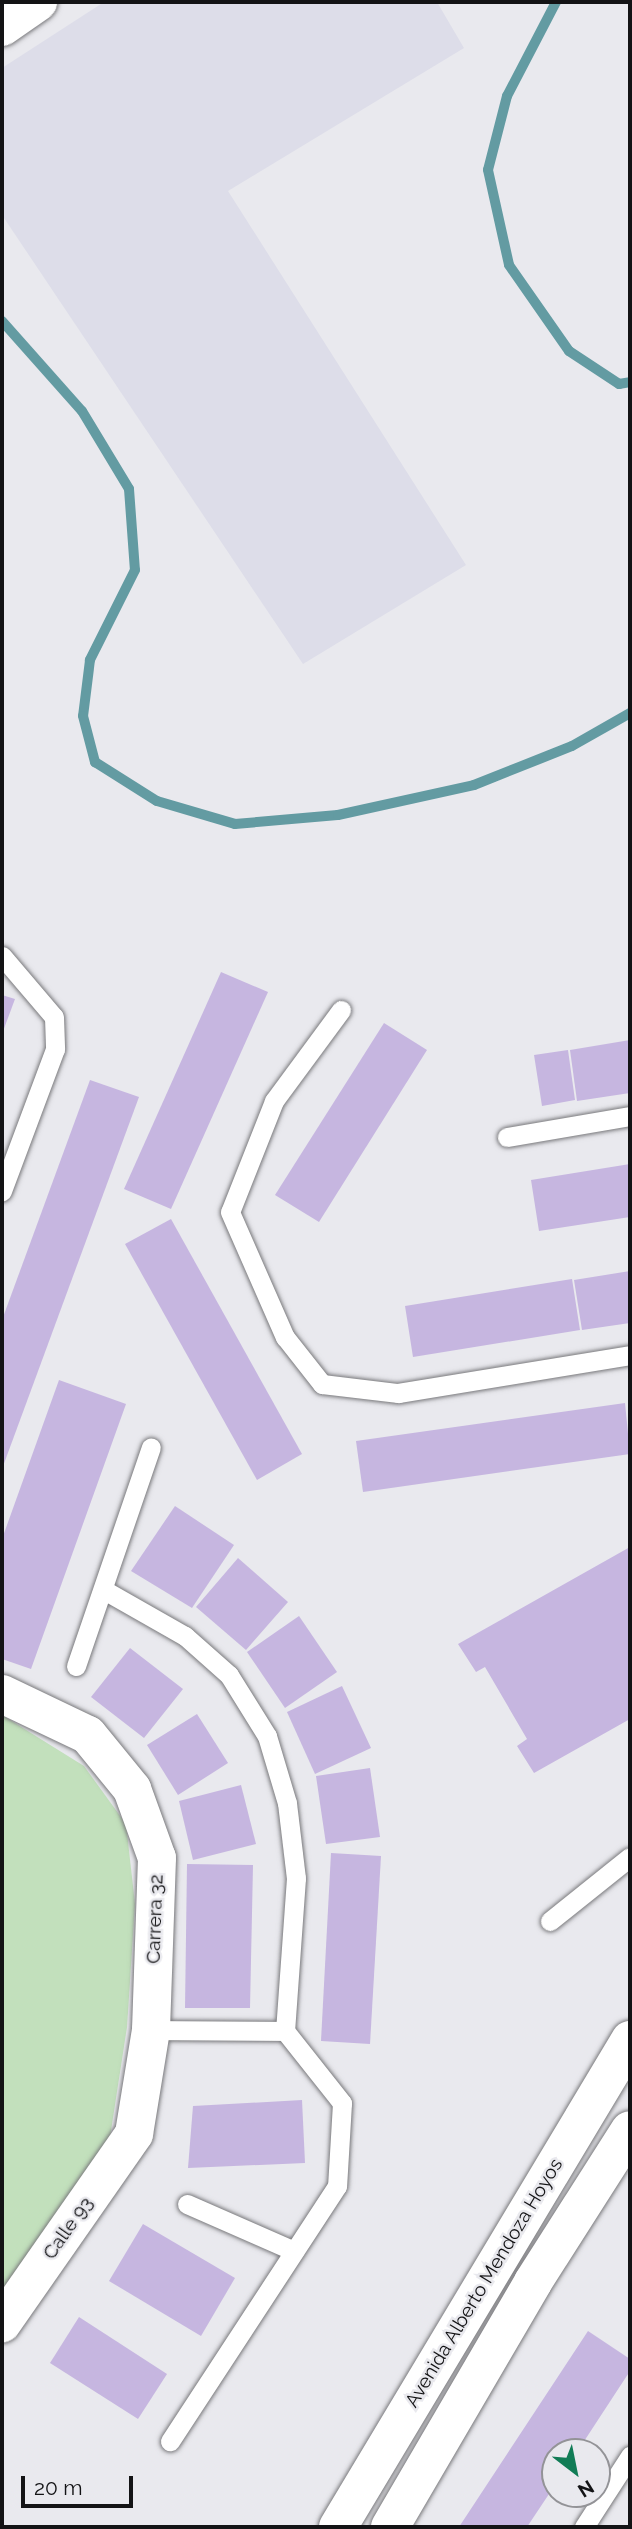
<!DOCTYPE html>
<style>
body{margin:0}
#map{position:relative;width:632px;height:2529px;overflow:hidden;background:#e9e9ee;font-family:Raleway,sans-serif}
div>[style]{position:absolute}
.built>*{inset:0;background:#dddde9}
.green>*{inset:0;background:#c2e0bc}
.stream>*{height:10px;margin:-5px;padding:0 5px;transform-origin:5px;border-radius:5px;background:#639ba2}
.building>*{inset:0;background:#c6b6e0}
.roads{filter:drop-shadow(0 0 2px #79797c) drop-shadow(0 0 2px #79797c)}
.lane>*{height:19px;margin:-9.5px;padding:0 9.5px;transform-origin:9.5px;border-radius:9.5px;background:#fff}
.street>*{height:38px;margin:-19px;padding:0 19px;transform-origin:19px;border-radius:19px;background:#fff}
.primary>*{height:38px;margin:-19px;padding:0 19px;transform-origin:19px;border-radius:19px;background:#fff}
.highway>*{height:38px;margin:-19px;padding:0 19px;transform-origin:19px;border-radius:19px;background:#fff}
span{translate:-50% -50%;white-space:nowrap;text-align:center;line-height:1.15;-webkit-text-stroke:5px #e9e9ee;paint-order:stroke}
.street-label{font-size:19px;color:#131315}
.frame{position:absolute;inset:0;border:4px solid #131315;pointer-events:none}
.north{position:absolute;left:541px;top:2438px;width:70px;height:70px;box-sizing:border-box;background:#e9e9ee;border:2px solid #939397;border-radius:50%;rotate:148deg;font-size:19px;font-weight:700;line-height:28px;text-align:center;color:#131315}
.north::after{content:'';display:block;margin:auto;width:24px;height:32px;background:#117c56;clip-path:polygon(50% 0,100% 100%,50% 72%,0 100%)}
.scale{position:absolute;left:21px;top:2476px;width:112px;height:32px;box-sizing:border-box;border:4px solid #131315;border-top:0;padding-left:9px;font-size:21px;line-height:24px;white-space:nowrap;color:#131315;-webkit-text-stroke:5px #e9e9ee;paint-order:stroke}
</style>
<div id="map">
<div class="built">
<div style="clip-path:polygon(104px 2px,437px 2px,464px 48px,228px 191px,466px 565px,303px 664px,2px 215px,2px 68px)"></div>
</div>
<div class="green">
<div style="clip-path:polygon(2px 1715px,84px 1766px,126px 1824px,135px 1904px,127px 2027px,110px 2137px,2px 2312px)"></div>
</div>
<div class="stream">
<div style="left:556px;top:2px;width:106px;rotate:117.5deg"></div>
<div style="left:507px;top:96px;width:76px;rotate:104.4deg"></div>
<div style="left:488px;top:170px;width:97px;rotate:77.5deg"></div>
<div style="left:509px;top:265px;width:105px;rotate:55.1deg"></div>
<div style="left:569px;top:351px;width:60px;rotate:33.4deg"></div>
<div style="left:619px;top:384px;width:11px;rotate:-10deg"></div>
<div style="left:2px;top:321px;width:120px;rotate:48.4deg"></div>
<div style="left:82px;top:411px;width:91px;rotate:58.9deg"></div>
<div style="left:129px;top:489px;width:81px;rotate:85.8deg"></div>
<div style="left:135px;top:570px;width:101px;rotate:116.6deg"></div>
<div style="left:90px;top:660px;width:56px;rotate:97.1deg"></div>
<div style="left:83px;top:716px;width:48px;rotate:75.4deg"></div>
<div style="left:95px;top:762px;width:73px;rotate:32.2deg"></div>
<div style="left:157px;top:801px;width:81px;rotate:16.4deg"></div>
<div style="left:235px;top:824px;width:103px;rotate:-5deg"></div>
<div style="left:338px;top:815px;width:139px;rotate:-12.4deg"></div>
<div style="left:474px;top:785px;width:105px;rotate:-21.7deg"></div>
<div style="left:572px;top:746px;width:67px;rotate:-29.6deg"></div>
</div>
<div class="building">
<div style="clip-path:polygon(221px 972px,268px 992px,171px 1209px,124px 1189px)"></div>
<div style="clip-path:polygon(2px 995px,15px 999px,2px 1034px)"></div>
<div style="clip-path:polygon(384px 1023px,427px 1050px,319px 1222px,275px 1195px)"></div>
<div style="clip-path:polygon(630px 1040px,630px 1093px,577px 1101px,570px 1050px)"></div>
<div style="clip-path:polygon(568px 1050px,575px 1100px,542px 1106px,534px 1055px)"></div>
<div style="clip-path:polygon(90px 1080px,139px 1097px,2px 1469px,2px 1320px)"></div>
<div style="clip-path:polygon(630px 1164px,630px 1217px,539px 1231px,531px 1180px)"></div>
<div style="clip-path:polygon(171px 1219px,302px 1454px,257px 1480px,125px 1244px)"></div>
<div style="clip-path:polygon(630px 1271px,630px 1323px,582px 1330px,574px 1280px)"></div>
<div style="clip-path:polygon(572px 1279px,580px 1330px,413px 1357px,405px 1306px)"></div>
<div style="clip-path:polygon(59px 1380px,126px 1404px,31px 1669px,2px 1659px,2px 1539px)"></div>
<div style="clip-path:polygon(625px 1403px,630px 1454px,363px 1492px,356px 1441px)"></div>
<div style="clip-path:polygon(175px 1506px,234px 1545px,192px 1608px,131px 1571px)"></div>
<div style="clip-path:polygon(630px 1547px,630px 1719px,534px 1773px,517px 1746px,527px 1739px,485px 1667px,476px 1672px,458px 1644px)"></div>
<div style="clip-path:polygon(238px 1558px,288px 1602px,246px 1650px,196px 1607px)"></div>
<div style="clip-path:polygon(299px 1616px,337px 1672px,285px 1708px,247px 1652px)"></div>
<div style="clip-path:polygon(130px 1648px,183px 1689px,144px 1738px,91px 1697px)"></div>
<div style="clip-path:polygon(342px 1686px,371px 1748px,315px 1774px,287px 1712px)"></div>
<div style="clip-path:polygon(197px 1714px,228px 1763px,178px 1795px,147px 1745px)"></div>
<div style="clip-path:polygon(370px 1768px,380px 1837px,326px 1844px,316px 1776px)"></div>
<div style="clip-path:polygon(241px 1785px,256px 1844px,193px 1860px,179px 1801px)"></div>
<div style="clip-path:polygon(331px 1853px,381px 1856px,370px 2044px,321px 2041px)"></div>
<div style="clip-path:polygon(187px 1864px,253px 1865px,250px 2008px,185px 2008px)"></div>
<div style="clip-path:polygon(302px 2100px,305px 2163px,188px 2168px,193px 2106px)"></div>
<div style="clip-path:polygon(143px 2224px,235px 2278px,201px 2336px,109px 2281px)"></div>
<div style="clip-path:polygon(79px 2317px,167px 2374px,138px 2419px,50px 2363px)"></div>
<div style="clip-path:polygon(588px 2331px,630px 2359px,630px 2371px,577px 2452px,555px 2452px,555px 2485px,527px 2527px,459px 2527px)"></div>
</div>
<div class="roads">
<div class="lane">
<div style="left:2px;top:956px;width:80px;rotate:49.6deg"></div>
<div style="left:54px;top:1017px;width:32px;rotate:88deg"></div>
<div style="left:55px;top:1049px;width:152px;rotate:110.5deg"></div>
<div style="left:341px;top:1010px;width:113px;rotate:126.4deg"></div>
<div style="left:274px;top:1101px;width:119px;rotate:111.6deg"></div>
<div style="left:230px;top:1212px;width:137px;rotate:66.3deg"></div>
<div style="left:285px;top:1337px;width:60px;rotate:51.8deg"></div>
<div style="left:322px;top:1384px;width:77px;rotate:6.8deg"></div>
<div style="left:398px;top:1393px;width:235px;rotate:-9.3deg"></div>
<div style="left:507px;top:1137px;width:125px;rotate:-9.7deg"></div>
<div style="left:104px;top:1590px;width:93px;rotate:29.6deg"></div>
<div style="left:185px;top:1636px;width:59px;rotate:41.6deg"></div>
<div style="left:229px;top:1675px;width:72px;rotate:58.1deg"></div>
<div style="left:267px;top:1736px;width:70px;rotate:73.4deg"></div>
<div style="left:287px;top:1803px;width:76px;rotate:83.2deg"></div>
<div style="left:296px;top:1878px;width:153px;rotate:94.1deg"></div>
<div style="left:285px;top:2031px;width:92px;rotate:51.6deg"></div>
<div style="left:342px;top:2103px;width:83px;rotate:93.4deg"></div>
<div style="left:337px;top:2186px;width:305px;rotate:123.2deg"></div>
<div style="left:76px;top:1666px;width:231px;rotate:-71.1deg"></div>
<div style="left:550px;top:1921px;width:102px;rotate:-38.7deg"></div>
<div style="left:151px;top:2030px;width:134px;rotate:0.4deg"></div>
<div style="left:187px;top:2204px;width:117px;rotate:23.7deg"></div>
<div style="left:584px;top:2527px;width:85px;rotate:-57.1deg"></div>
</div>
<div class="street">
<div style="left:2px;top:1694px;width:95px;rotate:25.5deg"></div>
<div style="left:88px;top:1735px;width:70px;rotate:50.8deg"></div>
<div style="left:132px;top:1789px;width:73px;rotate:70.1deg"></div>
<div style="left:157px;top:1858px;width:172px;rotate:92deg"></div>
<div style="left:151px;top:2030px;width:105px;rotate:99.3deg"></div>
<div style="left:134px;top:2134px;width:231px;rotate:124.9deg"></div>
</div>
<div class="primary">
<div style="left:338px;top:2527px;width:568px;rotate:-59.05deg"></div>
<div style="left:390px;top:2527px;width:284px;rotate:-59.7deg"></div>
<div style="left:533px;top:2282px;width:180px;rotate:-57.5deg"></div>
</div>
<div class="highway">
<div style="left:2px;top:27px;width:44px;rotate:-34.8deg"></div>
</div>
</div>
<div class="street-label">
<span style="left:155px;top:1919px;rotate:-88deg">Carrera 32</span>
<span style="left:68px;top:2228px;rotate:-55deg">Calle 93</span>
<span style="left:484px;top:2283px;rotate:-59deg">Avenida Alberto Mendoza Hoyos</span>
</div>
<div class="frame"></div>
<div class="north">N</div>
<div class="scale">20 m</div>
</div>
